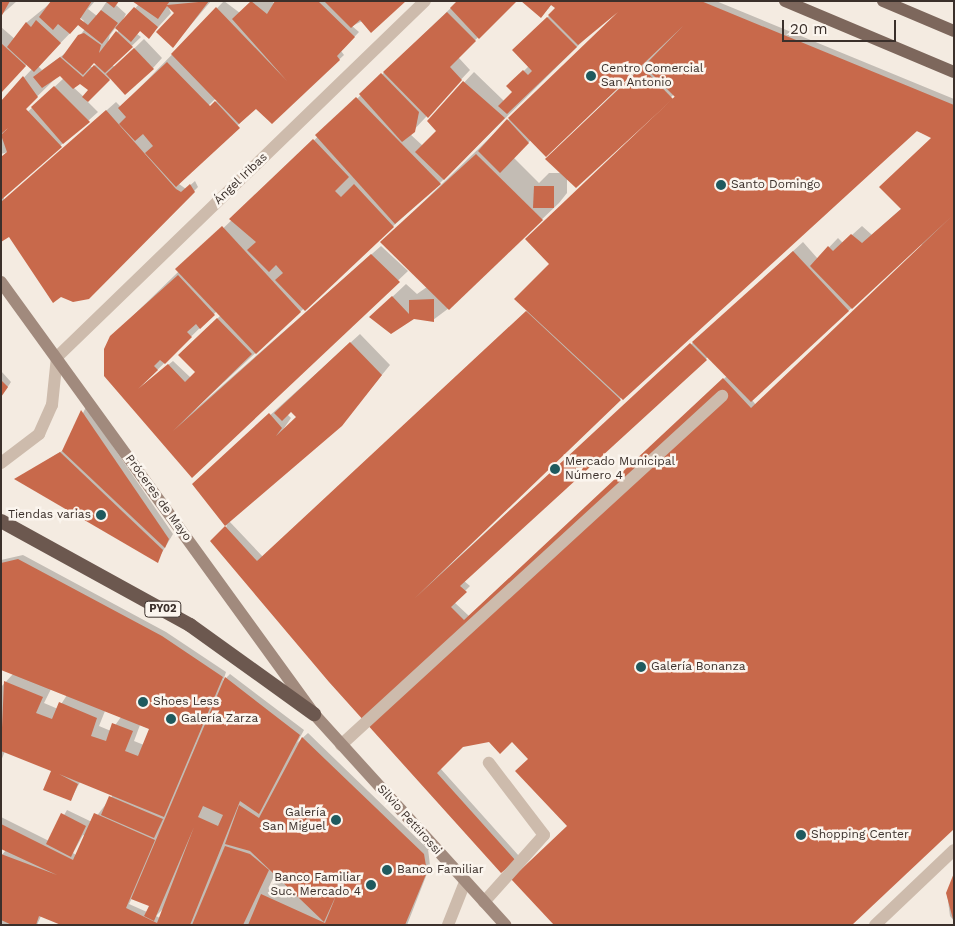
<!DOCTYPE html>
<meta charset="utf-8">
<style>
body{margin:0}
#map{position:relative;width:955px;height:926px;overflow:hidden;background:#f4ebe1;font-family:"Work Sans",sans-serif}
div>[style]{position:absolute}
.shadow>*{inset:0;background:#0003}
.building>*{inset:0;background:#c8694b}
.service>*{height:12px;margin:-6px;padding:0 6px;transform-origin:6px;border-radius:6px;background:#cdbbac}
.pedestrian>*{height:12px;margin:-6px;padding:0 6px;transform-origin:6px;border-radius:6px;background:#cdbbac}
.minor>*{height:12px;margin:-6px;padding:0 6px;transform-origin:6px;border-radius:6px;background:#cdbbac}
.tertiary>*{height:12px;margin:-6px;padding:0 6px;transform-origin:6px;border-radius:6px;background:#cdbbac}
.secondary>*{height:12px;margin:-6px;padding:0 6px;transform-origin:6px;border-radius:6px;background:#a18a7d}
.primary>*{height:12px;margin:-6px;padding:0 6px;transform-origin:6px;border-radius:6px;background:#7d675c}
.trunk>*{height:14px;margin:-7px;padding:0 7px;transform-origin:7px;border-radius:7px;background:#6c584f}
.dots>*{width:14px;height:14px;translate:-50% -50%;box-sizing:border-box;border:2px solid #fbf5ee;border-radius:50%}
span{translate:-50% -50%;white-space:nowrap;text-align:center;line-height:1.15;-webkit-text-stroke:5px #fbf5ee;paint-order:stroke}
.shield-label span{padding:1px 4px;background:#fbf5ee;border:1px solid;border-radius:4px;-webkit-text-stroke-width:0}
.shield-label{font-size:11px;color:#3b302b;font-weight:700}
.poi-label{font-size:12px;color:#3b302b}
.left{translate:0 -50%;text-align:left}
.right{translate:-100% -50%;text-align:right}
.street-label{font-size:12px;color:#3b302b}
.frame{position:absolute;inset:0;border:2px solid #3b302b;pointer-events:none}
.scale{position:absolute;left:782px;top:20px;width:114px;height:22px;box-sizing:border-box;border:2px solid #3b302b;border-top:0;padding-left:6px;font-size:15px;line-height:18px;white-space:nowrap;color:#3b302b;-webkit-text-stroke:4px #fbf5ee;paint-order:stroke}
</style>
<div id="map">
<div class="shadow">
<div style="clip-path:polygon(1px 1px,17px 1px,1px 15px)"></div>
<div style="clip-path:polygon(evenodd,53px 1px,95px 1px,88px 9px,97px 16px,107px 1px,119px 1px,116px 5px,126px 14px,120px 25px,139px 4px,134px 1px,211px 1px,173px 46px,176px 13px,168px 6px,171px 13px,149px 37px,141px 30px,137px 34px,141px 37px,112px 65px,115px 67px,144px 39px,162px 58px,153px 68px,111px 78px,87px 101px,98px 112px,3px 197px,5px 200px,116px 102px,121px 107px,224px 1px,240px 13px,252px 1px,272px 1px,277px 6px,277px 1px,404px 1px,352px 26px,359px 32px,341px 51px,344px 55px,272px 122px,255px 108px,179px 184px,186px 189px,195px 181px,198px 187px,88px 298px,9px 235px,1px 241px,1px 157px,8px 152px,1px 154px,1px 102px,32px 69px,27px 64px,1px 91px,1px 27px,16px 40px,26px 23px,53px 1px,76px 14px,84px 21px,82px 23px,76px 14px,53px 1px,79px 24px,85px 29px,67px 52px,42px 70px,38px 66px,79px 24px,53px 1px,116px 27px,119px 30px,107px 45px,110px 35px,116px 27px,53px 1px,94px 62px,96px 64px,93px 68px,90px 66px,94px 62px,53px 1px,60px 74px,64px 78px,6px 132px,4px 129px,60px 74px,53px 1px,80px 82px,90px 90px,84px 97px,73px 87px,80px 82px,53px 1px,219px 95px,221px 97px,206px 111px,204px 110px,219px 95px)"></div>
<div style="clip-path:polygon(evenodd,458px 1px,515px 1px,458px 57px,470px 70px,410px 134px,423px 146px,438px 131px,428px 121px,474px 72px,504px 101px,513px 92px,508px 86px,529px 66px,514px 50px,557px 8px,552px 4px,541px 17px,523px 1px,716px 1px,954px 99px,954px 828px,851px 925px,557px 925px,512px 879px,568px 826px,517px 771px,529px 759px,512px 740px,500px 752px,489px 741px,462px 746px,440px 768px,519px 856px,501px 872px,212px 541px,227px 526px,194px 484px,360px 334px,390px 365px,341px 425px,229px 521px,263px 557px,528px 310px,516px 299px,551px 264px,527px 239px,720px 59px,732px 40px,576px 186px,567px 179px,567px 193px,559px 203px,449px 308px,433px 320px,414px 318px,391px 333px,371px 317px,406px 284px,417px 294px,427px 287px,382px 242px,621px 11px,615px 9px,440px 183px,172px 430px,381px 246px,408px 271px,192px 476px,164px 441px,168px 437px,163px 439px,105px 376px,105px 349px,111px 337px,458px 1px,688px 20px,547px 159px,562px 173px,549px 173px,539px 183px,513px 157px,531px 140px,546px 155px,688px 20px,458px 1px,916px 131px,933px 137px,881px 187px,902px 208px,872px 235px,862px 226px,843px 243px,838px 238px,818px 259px,803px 242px,391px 619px,622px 397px,916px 131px,458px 1px,921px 244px,923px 246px,756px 405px,752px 400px,921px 244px,458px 1px,217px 311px,221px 315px,180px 355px,197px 372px,191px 378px,173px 361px,137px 390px,217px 311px,458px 1px,709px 356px,727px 376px,469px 616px,454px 602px,470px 586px,464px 581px,709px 356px,458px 1px,291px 410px,298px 417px,282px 431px,291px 418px,287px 414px,291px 410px)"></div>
<div style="clip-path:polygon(1px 371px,11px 382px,1px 397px)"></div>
<div style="clip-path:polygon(86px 407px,173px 534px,157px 561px,17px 479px,65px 449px)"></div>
<div style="clip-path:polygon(evenodd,23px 555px,166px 632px,226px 672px,223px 681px,230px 674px,304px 730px,297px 743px,308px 733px,428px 849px,429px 857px,380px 810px,429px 857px,430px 866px,407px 925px,64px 925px,41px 916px,37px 925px,1px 925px,1px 856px,6px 850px,1px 848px,1px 817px,49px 841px,67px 810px,92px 822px,113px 795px,80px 782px,71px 799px,53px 771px,5px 751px,1px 761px,1px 687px,13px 674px,1px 560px,23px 555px,51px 689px,67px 695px,58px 709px,44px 703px,51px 689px,23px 555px,105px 711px,121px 717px,111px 731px,99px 726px,105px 711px,23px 555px,140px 725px,150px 729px,144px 745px,134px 741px,140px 725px,23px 555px,83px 835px,85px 836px,76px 855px,73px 853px,83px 835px,23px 555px,275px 874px,280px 878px,268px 889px,275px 874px,23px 555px,132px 898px,151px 905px,147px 912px,129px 904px,132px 898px,23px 555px,164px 908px,160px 918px,156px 916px,164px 908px)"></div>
<div style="clip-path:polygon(947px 893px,954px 921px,950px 916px)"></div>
</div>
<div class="building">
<div style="clip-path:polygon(1px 1px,10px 1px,1px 17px)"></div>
<div style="clip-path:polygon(51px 1px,92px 1px,80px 19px,88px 25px,101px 10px,118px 23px,102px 44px,78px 25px,70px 34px,58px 24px,53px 30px,39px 17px)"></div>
<div style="clip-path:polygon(105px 1px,119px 1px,114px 8px)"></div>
<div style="clip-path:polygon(132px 1px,170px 1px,167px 5px,209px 1px,173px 48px,156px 32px,174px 13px,167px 6px,158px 19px)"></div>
<div style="clip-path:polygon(251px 1px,267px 14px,275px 1px,318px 1px,355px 37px,337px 56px,340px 60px,272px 124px,256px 109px,239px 124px,171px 54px,216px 7px,287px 81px,232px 19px)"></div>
<div style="clip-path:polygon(324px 1px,406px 1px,371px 33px,360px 20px,351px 28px)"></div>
<div style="clip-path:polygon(457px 1px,517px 1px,479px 39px,450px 8px)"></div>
<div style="clip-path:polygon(521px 1px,701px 1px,954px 105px,954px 829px,852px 925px,554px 925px,511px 879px,567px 826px,515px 771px,528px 759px,512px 742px,500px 754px,489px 742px,463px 747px,437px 773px,516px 861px,501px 873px,329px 682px,210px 541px,225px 526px,257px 561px,526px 311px,621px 400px,414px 599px,690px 343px,707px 360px,460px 586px,467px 592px,451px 607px,464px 620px,723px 378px,751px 408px,952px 216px,852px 309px,810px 266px,828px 246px,833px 251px,851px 234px,862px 243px,901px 209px,879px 187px,931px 138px,917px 131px,623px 400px,514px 299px,549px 264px,525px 239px,729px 45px,675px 97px,644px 66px,683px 26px,546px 157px,508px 118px,618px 12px,578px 45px,548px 15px,555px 8px,551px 5px,541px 18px)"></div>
<div style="clip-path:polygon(134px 7px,158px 27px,149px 39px,140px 31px,131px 42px,115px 28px)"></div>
<div style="clip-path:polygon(447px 12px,476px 41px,450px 67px,462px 80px,428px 118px,383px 72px)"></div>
<div style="clip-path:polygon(547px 17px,577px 47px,507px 114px,498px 106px,512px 92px,506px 86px,523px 70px,528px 75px,532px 71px,512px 50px)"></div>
<div style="clip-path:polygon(36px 20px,61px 43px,34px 72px,7px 47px,26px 22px,31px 27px)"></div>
<div style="clip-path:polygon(116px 31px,133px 47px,105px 73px,94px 63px,83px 75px,62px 57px,78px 35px,84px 33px,101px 45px,99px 53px)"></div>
<div style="clip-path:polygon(1px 43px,26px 66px,1px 93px)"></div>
<div style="clip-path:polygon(134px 48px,154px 69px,125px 95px,106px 74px)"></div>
<div style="clip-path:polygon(60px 57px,83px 77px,94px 65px,110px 80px,88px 102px,82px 97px,88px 90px,80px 84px,73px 89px,60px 76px,42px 88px,33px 77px)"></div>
<div style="clip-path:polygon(167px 62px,210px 106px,215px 101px,240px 128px,176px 187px,145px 153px,153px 146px,143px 134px,135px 141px,119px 124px,126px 117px,118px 108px)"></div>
<div style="clip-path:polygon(642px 67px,673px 99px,576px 188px,545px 159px)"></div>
<div style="clip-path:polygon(381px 73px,419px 112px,415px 132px,402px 142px,359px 94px)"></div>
<div style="clip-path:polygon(23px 76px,38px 97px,26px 109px,62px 147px,1px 200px,1px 157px,7px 152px,1px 135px,8px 128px,1px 134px,1px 101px)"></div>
<div style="clip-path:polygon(463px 81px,505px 118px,444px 180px,415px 152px,436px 131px,427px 121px)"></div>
<div style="clip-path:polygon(54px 86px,90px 122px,63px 144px,31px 107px)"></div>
<div style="clip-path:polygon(356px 97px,441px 184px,395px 224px,315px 135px)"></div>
<div style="clip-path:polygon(106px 110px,176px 189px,181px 192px,190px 184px,195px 192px,89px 299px,73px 302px,61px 297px,53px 303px,9px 237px,1px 242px,1px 202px)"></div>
<div style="clip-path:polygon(507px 119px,529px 143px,500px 173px,478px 151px)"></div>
<div style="clip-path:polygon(313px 139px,349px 177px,335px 191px,341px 197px,354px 184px,394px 227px,305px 311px,275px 280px,283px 273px,276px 265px,269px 272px,247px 250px,256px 242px,229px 219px)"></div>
<div style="clip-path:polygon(476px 154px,543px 220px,449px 310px,380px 242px)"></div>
<div style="clip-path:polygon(534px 186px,554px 186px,554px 208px,533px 208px)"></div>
<div style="clip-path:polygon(222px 226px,301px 312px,256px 354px,175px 269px)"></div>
<div style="clip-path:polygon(793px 251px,849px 311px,751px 402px,692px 342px)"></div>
<div style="clip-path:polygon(371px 254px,400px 282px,192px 478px,104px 376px,104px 349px,110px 336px,178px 275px,215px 315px,200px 329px,196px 324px,187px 332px,192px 337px,165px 364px,160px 360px,154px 366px,158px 370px,138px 389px,168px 364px,185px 382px,195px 372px,178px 355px,217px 318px,252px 354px,173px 431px)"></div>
<div style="clip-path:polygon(392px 296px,409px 314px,409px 300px,434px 299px,434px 322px,414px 319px,391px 334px,369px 317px)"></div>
<div style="clip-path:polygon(350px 342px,382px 375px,342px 426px,225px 526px,192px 484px,269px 413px,282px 428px,276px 436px,296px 417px,291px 412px,282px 421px,274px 413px)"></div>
<div style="clip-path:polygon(1px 380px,8px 387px,1px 397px)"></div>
<div style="clip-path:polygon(81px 410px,169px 539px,165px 548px,62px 451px)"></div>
<div style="clip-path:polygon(60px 452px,163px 550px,158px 563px,14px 479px)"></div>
<div style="clip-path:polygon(18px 559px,162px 636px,223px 677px,164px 817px,59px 774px,78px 784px,71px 801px,43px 790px,51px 771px,1px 751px,4px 681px,43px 697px,36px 713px,52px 719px,59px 702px,97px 718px,91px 736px,106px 741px,112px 723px,133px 731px,125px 751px,138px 756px,149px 729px,1px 670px,1px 563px)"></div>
<div style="clip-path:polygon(evenodd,225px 677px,300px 735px,259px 814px,240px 801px,190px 925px,61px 925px,39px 916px,36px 925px,12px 925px,1px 920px,1px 854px,57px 875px,1px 849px,1px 824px,73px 860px,94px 813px,155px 840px,126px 908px,157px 923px,194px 827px,154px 921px,144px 916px,149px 906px,131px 899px,225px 677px,203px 806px,223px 815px,218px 826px,198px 817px,203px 806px)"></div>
<div style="clip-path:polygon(302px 737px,424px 854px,427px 872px,405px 925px,248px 925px,261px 894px,325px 923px,338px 891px,324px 922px,250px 851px,225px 844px,239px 805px,259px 818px)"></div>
<div style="clip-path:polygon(109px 796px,163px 819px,154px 838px,101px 815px)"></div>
<div style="clip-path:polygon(61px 813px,86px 826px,71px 857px,46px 844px)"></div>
<div style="clip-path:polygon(225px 846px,250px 854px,269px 870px,243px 925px,192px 925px)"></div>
<div style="clip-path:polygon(954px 873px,954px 923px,946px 893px)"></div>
</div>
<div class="service">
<div style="left:341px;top:745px;width:517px;rotate:-42.49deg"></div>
<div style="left:484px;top:902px;width:90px;rotate:-48.2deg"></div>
<div style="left:544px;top:835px;width:91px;rotate:-127.4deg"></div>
</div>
<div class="pedestrian">
<div style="left:875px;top:925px;width:109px;rotate:-43.5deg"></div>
</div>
<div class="minor">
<div style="left:448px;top:925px;width:46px;rotate:-68.4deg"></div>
</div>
<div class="tertiary">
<div style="left:1px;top:463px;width:48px;rotate:-37.3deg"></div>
<div style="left:39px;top:434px;width:32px;rotate:-66deg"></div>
<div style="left:52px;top:405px;width:48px;rotate:-84.1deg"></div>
<div style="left:57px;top:357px;width:512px;rotate:-44.05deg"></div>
</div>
<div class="secondary">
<div style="left:1px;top:282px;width:533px;rotate:54.08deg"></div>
<div style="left:314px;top:714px;width:285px;rotate:47.8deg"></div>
</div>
<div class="primary">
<div style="left:785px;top:1px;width:183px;rotate:22.8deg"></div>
<div style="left:883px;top:1px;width:77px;rotate:22.9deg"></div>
</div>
<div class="trunk">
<div style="left:1px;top:521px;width:216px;rotate:28.8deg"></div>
<div style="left:190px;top:625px;width:153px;rotate:35.7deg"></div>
</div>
<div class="dots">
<div style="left:591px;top:76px;background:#1f5a5e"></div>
<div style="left:721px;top:185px;background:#1f5a5e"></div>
<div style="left:555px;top:469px;background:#1f5a5e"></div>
<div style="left:101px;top:515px;background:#1f5a5e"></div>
<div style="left:641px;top:667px;background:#1f5a5e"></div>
<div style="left:143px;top:702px;background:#1f5a5e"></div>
<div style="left:171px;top:719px;background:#1f5a5e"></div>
<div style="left:336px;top:820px;background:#1f5a5e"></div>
<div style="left:801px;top:835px;background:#1f5a5e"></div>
<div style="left:387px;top:870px;background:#1f5a5e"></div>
<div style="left:371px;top:885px;background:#1f5a5e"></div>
</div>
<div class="shield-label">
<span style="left:163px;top:609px">PY02</span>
</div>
<div class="poi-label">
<span class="left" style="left:601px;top:76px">Centro Comercial<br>San Antonio</span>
<span class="left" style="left:731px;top:185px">Santo Domingo</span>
<span class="left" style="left:565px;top:469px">Mercado Municipal<br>Número 4</span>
<span class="right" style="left:91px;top:515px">Tiendas varias</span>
<span class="left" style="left:651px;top:667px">Galería Bonanza</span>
<span class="left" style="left:153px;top:702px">Shoes Less</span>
<span class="left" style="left:181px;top:719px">Galería Zarza</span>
<span class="right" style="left:326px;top:820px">Galería<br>San Miguel</span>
<span class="left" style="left:811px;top:835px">Shopping Center</span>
<span class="left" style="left:397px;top:870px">Banco Familiar</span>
<span class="right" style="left:361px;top:885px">Banco Familiar<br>Suc. Mercado 4</span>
</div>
<div class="street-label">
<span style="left:241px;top:179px;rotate:-44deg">Ángel Iribas</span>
<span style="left:158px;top:498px;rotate:54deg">Próceres de Mayo</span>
<span style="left:409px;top:820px;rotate:48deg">Silvio Pettirossi</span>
</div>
<div class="frame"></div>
<div class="scale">20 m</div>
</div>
